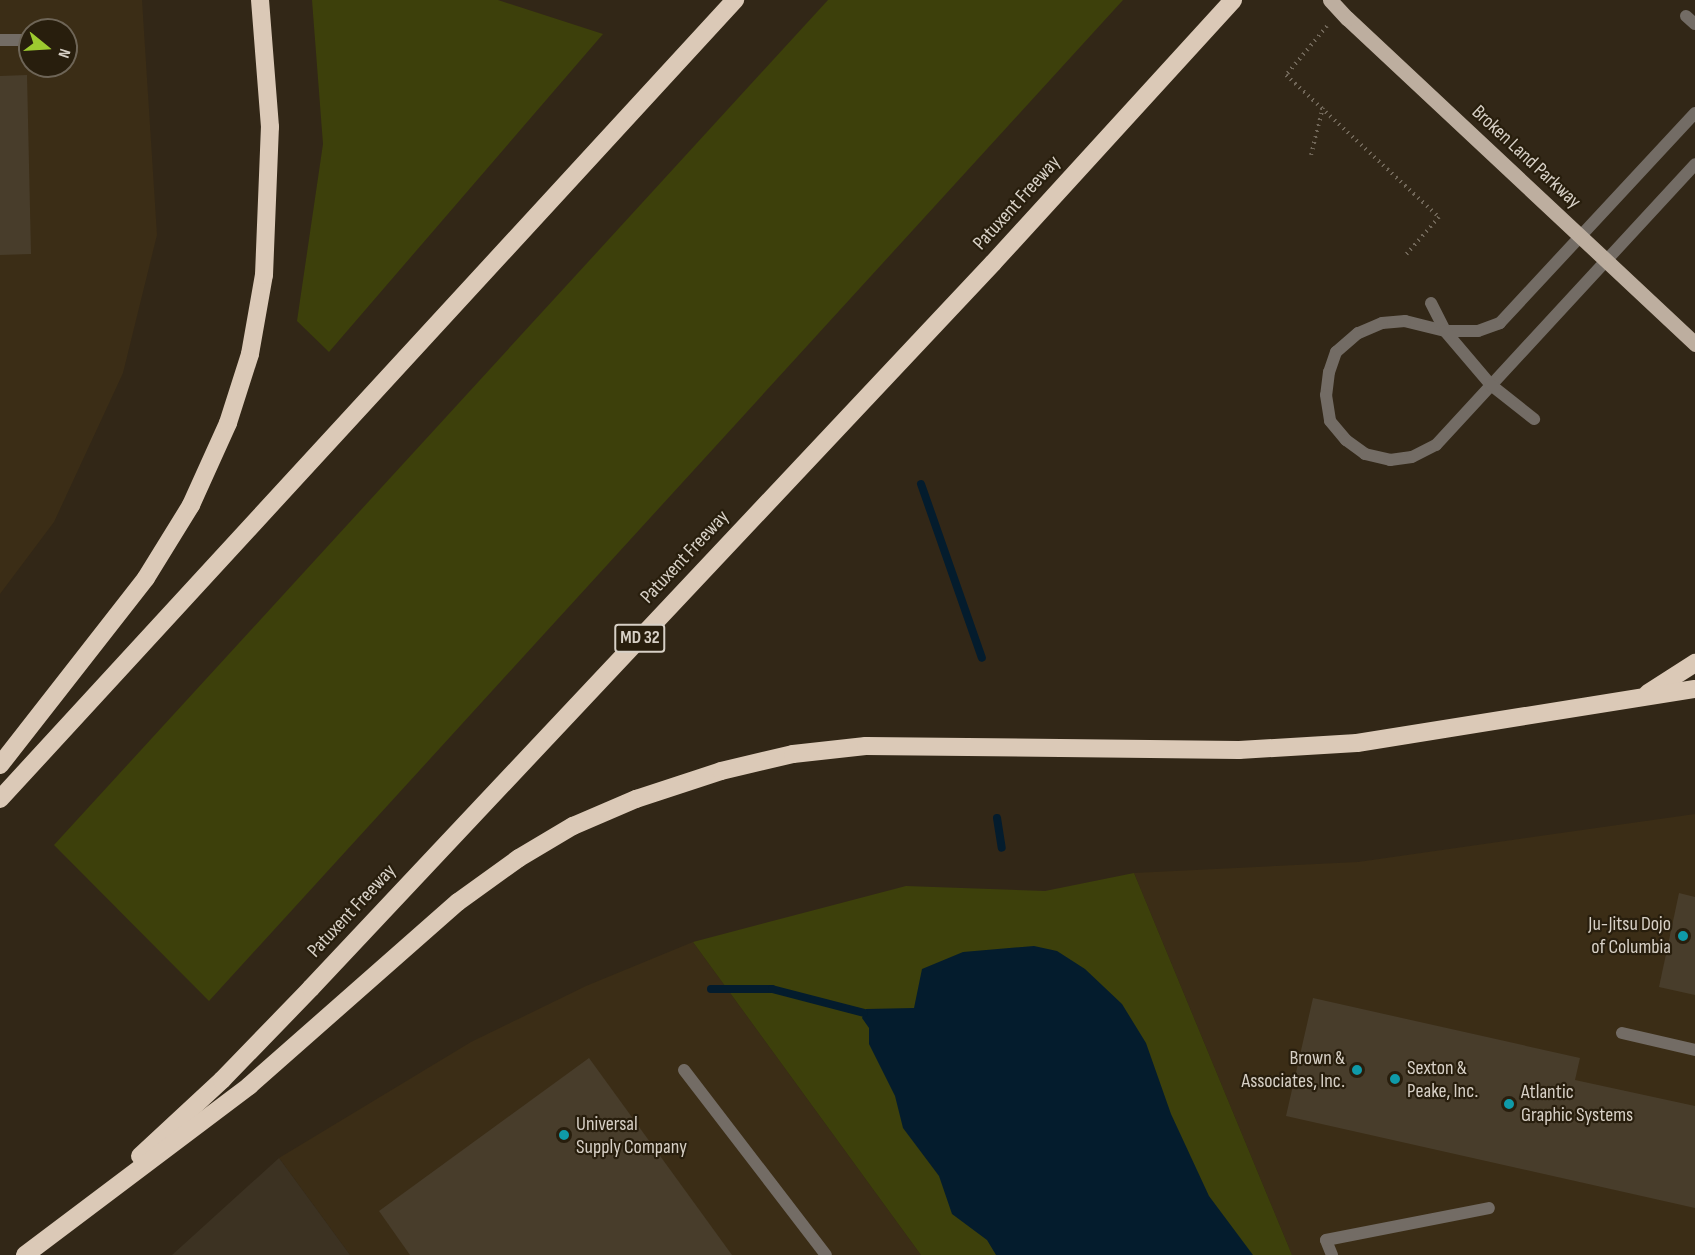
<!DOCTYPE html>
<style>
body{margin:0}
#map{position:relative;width:1695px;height:1255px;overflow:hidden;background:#322717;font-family:"Sofia Sans Condensed",sans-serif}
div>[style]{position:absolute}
.built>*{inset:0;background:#3b2d16}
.industrial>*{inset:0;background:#3c3222}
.green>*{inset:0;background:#3d400b}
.water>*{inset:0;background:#041c2d}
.stream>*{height:8px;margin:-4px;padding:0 4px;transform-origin:4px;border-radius:4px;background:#041c2d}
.building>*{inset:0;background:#483d2b}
.path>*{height:4px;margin-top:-2px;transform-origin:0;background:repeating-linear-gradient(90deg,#716759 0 1.5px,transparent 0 6px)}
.lane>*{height:12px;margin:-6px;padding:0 6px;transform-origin:6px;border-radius:6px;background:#736c65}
.primary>*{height:15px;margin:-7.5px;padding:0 7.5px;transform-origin:7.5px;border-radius:7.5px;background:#bdae9f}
.highway>*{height:18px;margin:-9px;padding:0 9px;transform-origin:9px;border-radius:9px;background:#dbc9b7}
.primary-bridge>*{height:15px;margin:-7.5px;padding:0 7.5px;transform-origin:7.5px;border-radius:7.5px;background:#bdae9f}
.dots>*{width:16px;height:16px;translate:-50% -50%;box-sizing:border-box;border:3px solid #281e0d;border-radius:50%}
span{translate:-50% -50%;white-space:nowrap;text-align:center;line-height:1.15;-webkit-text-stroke:4.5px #281e0d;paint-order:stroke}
.shield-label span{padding:2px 4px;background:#281e0d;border:2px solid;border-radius:4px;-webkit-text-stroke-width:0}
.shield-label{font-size:18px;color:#d7d0c6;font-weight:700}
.street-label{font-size:20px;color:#d7d0c6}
.poi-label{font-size:20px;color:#d7d0c6}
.right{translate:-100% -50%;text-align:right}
.left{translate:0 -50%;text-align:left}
.north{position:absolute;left:18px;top:18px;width:60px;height:60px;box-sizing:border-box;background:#281e0d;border:2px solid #6e6557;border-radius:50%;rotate:108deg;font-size:16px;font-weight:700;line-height:24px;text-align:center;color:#d7d0c6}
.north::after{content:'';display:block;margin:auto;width:21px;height:27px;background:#9dca30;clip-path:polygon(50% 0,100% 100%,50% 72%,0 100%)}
</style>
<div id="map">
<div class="built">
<div style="clip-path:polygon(evenodd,0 0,142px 0,157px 235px,123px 373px,54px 522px,0 594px,0 0,30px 30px,66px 30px,66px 66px,30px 66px,30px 30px)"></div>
<div style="clip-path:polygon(1695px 814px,1695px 1255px,1292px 1255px,1134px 873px,1358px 862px)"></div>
<div style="clip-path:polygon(693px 942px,921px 1255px,350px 1255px,279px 1158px,471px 1042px,586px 986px)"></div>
</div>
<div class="industrial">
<div style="clip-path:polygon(279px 1158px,350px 1255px,172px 1255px)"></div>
</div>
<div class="green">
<div style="clip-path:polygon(312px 0,498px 0,603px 34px,329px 352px,297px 321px,323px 144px)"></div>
<div style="clip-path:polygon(828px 0,1123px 0,209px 1001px,54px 845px)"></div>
<div style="clip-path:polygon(1134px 873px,1292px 1255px,921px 1255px,693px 942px,906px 886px,1045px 891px)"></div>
</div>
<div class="water">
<div style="clip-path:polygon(1034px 946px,1057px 951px,1085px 969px,1122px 1004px,1146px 1043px,1171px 1114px,1209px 1196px,1253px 1255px,996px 1255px,987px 1240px,952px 1214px,939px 1176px,903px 1128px,895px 1096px,869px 1044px,869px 1028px,862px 1018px,866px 1009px,914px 1008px,922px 969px,963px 952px)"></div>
</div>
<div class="stream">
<div style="left:921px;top:484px;width:184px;rotate:70.7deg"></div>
<div style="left:997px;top:818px;width:30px;rotate:81deg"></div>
<div style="left:711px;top:989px;width:61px"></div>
<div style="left:772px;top:989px;width:95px;rotate:14.6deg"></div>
</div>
<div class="building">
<div style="clip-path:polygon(27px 75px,31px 254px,0 255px,0 76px)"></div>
<div style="clip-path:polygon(1679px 893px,1695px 897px,1695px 995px,1659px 987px)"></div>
<div style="clip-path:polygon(1313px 998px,1580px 1058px,1575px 1080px,1695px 1106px,1695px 1208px,1286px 1116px)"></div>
<div style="clip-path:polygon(589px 1058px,732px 1255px,410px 1255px,379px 1211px)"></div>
</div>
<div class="path">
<div style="left:1327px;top:26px;width:64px;rotate:129.9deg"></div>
<div style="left:1286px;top:75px;width:209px;rotate:42.9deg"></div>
<div style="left:1439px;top:217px;width:53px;rotate:131.2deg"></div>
<div style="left:1311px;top:155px;width:49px;rotate:-76deg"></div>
</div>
<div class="lane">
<div style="left:1686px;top:16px;width:12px;rotate:42deg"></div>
<div style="left:66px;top:39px;width:1px"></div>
<div style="left:0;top:40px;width:30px"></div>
<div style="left:1695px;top:113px;width:287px;rotate:132.9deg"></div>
<div style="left:1500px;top:323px;width:23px;rotate:160deg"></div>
<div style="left:1478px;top:331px;width:33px;rotate:180deg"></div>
<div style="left:1445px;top:331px;width:41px;rotate:-166deg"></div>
<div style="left:1405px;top:321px;width:23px;rotate:175deg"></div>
<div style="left:1382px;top:323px;width:26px;rotate:157deg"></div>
<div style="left:1358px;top:333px;width:29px;rotate:139deg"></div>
<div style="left:1336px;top:352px;width:21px;rotate:109deg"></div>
<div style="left:1329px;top:372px;width:23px;rotate:97deg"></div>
<div style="left:1326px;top:395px;width:26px;rotate:81deg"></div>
<div style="left:1330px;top:421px;width:25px;rotate:50deg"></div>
<div style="left:1346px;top:440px;width:24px;rotate:36deg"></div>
<div style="left:1365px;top:454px;width:26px;rotate:13deg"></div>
<div style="left:1390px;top:460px;width:22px;rotate:-8deg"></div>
<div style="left:1412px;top:457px;width:27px;rotate:-27deg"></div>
<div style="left:1436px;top:445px;width:382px;rotate:-47.3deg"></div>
<div style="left:1431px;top:303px;width:31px;rotate:63deg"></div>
<div style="left:1445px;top:331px;width:71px;rotate:49.6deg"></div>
<div style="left:1491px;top:385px;width:55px;rotate:38.3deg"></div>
<div style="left:1622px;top:1033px;width:75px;rotate:13.1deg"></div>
<div style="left:684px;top:1070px;width:233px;rotate:52.5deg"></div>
<div style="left:1332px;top:1255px;width:16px;rotate:-112deg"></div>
<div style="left:1326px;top:1240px;width:166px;rotate:-11.1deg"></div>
</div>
<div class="primary">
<div style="left:1347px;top:18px;width:477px;rotate:43.1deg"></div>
</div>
<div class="highway">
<div style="left:1648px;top:693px;width:56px;rotate:-32.6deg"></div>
<div style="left:0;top:765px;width:237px;rotate:-52deg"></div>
<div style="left:146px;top:578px;width:86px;rotate:-58.3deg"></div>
<div style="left:191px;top:505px;width:90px;rotate:-65.7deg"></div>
<div style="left:228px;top:423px;width:72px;rotate:-72.3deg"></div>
<div style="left:250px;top:354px;width:80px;rotate:-80deg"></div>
<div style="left:264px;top:275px;width:148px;rotate:-87.7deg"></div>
<div style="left:270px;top:127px;width:127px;rotate:-94.5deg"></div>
<div style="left:0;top:799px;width:1086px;rotate:-47.39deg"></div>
<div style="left:140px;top:1156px;width:112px;rotate:-42.8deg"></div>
<div style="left:222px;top:1080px;width:128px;rotate:-45.9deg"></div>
<div style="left:311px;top:988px;width:995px;rotate:-46.75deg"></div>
<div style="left:993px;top:263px;width:356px;rotate:-47.6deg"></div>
<div style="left:25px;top:1255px;width:281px;rotate:-37deg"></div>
<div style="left:249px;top:1086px;width:278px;rotate:-41.4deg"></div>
<div style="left:458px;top:902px;width:75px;rotate:-35.8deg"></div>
<div style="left:519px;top:858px;width:63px;rotate:-30.7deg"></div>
<div style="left:573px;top:826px;width:69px;rotate:-23.2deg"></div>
<div style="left:636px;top:799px;width:89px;rotate:-18.2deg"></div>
<div style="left:721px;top:771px;width:74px;rotate:-13.3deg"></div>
<div style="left:793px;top:754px;width:73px;rotate:-6.3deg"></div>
<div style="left:866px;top:746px;width:373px;rotate:0.6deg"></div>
<div style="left:1239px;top:750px;width:118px;rotate:-3.4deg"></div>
<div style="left:1357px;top:743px;width:342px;rotate:-9.1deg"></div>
</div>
<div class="primary-bridge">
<div style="left:1330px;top:0;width:25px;rotate:47deg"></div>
</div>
<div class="dots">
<div style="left:1683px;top:936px;background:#0f9aa8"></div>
<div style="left:1357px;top:1070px;background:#0f9aa8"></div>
<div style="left:1395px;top:1079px;background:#0f9aa8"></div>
<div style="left:1509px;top:1104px;background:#0f9aa8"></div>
<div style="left:564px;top:1135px;background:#0f9aa8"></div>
</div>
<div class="shield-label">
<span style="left:640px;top:638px">MD 32</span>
</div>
<div class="street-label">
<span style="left:1526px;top:157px;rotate:43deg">Broken Land Parkway</span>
<span style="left:1017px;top:203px;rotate:-48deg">Patuxent Freeway</span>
<span style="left:685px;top:557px;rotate:-47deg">Patuxent Freeway</span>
<span style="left:352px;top:911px;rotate:-47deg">Patuxent Freeway</span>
</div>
<div class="poi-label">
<span class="right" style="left:1671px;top:936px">Ju-Jitsu Dojo<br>of Columbia</span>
<span class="right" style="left:1345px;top:1070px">Brown &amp;<br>Associates, Inc.</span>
<span class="left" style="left:1407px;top:1080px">Sexton &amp;<br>Peake, Inc.</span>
<span class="left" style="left:1521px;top:1104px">Atlantic<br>Graphic Systems</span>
<span class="left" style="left:576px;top:1136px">Universal<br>Supply Company</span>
</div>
<div class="north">N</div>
</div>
